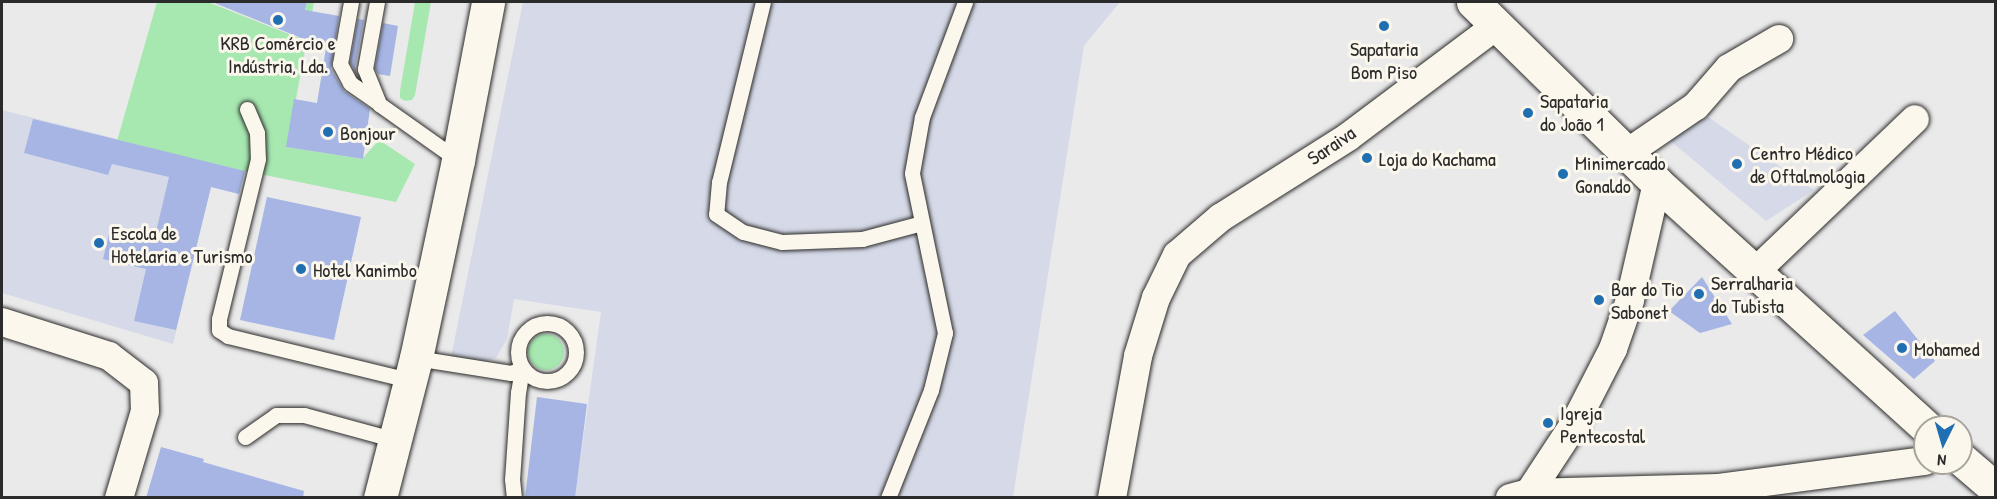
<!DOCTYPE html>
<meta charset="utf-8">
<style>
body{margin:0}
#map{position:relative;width:1997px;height:499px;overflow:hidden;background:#eaeaea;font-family:"Patrick Hand",sans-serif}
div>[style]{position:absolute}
.built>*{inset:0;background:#d6dae8}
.green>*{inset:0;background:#a7e8b0}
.round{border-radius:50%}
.building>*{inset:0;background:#a6b5e4}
.roads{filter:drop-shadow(0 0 2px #2b2b2b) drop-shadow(0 0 2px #2b2b2b)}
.lane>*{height:15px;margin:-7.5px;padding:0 7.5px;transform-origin:7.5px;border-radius:7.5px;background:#fbf7ec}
.lane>.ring{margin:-7.5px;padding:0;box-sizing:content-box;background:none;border:15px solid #fbf7ec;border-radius:50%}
.street>*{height:28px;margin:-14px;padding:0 14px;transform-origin:14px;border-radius:14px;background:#fbf7ec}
.secondary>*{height:33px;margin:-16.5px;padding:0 16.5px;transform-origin:16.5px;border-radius:16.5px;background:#fbf7ec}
.primary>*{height:33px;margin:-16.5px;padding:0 16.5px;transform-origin:16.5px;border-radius:16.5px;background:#fbf7ec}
.dots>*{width:16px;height:16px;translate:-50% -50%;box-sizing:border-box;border:3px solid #fbf7ec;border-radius:50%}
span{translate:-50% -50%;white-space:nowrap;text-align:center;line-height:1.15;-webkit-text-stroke:6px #fbf7ec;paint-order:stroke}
.poi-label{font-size:20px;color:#2b2b2b}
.left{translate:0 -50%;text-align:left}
.street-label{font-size:20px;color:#2b2b2b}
.frame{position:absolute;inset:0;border:3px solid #2b2b2b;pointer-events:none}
.north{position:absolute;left:1913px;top:415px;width:60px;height:60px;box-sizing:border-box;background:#fbf7ec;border:2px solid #a8a59f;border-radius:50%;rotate:185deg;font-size:16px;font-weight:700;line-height:24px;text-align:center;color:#2b2b2b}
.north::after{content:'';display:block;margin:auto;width:21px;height:27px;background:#1f6fb2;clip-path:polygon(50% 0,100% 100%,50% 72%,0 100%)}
</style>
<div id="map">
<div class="built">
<div style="clip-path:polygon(523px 2px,1120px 2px,1084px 46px,1013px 497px,575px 497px,601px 312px,514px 299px,507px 339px,496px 358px,485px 362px,451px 357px)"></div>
<div style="clip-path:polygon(2px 110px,245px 171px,239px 194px,211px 187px,173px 344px,2px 293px)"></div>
<div style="clip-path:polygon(1708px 117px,1814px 190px,1766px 221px,1667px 138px)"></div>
</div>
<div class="green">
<div style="clip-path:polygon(157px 2px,208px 2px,299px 38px,307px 2px,314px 2px,287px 147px,362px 159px,379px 140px,415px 164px,396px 202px,245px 171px,117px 141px)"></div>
<div style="clip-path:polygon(415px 2px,431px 2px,415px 95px,412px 100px,405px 101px,400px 98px,400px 91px)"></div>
<div class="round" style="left:528px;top:334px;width:36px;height:36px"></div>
</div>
<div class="building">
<div style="clip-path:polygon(212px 2px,307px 2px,305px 10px,339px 16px,331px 69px,344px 91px,370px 109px,363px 159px,286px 147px,294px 99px,317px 103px,326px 48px)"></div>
<div style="clip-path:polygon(358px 19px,364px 20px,355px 67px,357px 76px,350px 62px)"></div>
<div style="clip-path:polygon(383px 23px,398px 26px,390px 76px,378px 74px,375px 68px)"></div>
<div style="clip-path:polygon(33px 119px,245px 171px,239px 194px,211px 187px,176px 330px,134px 321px,146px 269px,103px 259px,111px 226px,155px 236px,169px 177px,112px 164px,108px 175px,24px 153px)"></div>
<div style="clip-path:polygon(267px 197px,361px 217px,334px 340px,240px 320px)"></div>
<div style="clip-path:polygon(1702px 277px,1732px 324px,1700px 333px,1669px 311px)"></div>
<div style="clip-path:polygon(1895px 311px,1935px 361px,1914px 379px,1863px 335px)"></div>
<div style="clip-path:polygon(537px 397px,587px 404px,575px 498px,525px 498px)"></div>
<div style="clip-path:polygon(161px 447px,204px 459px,203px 462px,304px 491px,303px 498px,146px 498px)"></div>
</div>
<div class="roads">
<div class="lane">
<div style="left:351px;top:2px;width:63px;rotate:100.1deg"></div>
<div style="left:340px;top:64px;width:21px;rotate:62deg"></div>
<div style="left:350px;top:83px;width:32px;rotate:35deg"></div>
<div style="left:377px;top:2px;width:68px;rotate:100.2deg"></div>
<div style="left:365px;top:69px;width:38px;rotate:68deg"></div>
<div style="left:379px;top:104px;width:97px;rotate:35.3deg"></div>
<div style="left:763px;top:2px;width:185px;rotate:103.7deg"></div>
<div style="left:719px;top:182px;width:32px;rotate:95deg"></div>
<div style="left:716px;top:214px;width:32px;rotate:34deg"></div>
<div style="left:743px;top:232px;width:40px;rotate:14.4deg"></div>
<div style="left:782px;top:242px;width:80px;rotate:-2.1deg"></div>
<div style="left:862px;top:239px;width:62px;rotate:-14.9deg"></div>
<div style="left:247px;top:109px;width:26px;rotate:67deg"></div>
<div style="left:257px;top:133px;width:26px;rotate:88deg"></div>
<div style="left:258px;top:159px;width:165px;rotate:103.7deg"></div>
<div style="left:219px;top:319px;width:11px;rotate:90deg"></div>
<div style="left:219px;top:330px;width:11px;rotate:34deg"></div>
<div style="left:228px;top:336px;width:186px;rotate:13.7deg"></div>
<div class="ring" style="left:518px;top:323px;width:43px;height:43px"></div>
<div style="left:416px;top:358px;width:96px;rotate:9deg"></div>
<div style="left:511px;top:373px;width:12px;rotate:-24deg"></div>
<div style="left:522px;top:368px;width:24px;rotate:99deg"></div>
<div style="left:518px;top:392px;width:87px;rotate:93.9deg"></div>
<div style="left:512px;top:479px;width:19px;rotate:84deg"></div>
<div style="left:245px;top:437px;width:38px;rotate:-35deg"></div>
<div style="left:276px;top:415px;width:28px"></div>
<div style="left:304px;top:415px;width:95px;rotate:15.2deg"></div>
<div style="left:888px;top:498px;width:116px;rotate:-68.3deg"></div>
<div style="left:931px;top:390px;width:59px;rotate:-76.2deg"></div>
<div style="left:945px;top:333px;width:163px;rotate:-101.7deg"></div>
<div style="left:912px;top:173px;width:57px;rotate:-79.9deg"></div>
<div style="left:922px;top:117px;width:123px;rotate:-69.5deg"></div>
</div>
<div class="street">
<div style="left:1627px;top:153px;width:83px;rotate:-34.3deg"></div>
<div style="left:1696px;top:106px;width:50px;rotate:-49deg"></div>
<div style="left:1729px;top:68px;width:58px;rotate:-30.1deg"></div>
<div style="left:1755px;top:272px;width:221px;rotate:-43.7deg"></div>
<div style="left:2px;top:322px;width:112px;rotate:17.6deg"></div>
<div style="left:109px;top:356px;width:44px;rotate:37.6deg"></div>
<div style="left:144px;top:383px;width:28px;rotate:88deg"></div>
<div style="left:145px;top:411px;width:91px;rotate:106.6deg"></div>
<div style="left:1529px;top:493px;width:84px;rotate:-56.7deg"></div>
<div style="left:1575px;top:423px;width:83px;rotate:-62.8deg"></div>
<div style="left:1613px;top:349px;width:52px;rotate:-70.9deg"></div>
<div style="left:1630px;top:300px;width:120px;rotate:-77deg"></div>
<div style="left:1112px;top:498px;width:144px;rotate:-79.6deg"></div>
<div style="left:1138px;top:356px;width:61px;rotate:-72.8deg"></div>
<div style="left:1156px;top:298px;width:48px;rotate:-64deg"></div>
<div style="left:1177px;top:255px;width:57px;rotate:-40.7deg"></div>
<div style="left:1220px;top:218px;width:151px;rotate:-32.3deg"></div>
<div style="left:1348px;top:137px;width:186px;rotate:-36.9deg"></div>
<div style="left:1510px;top:498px;width:20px;rotate:-15deg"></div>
<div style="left:1529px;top:493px;width:190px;rotate:-1.5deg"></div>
<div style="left:1719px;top:488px;width:208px;rotate:-7.5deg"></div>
</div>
<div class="secondary">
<div style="left:1473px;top:2px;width:258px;rotate:44.5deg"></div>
<div style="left:1657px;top:183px;width:363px;rotate:42.2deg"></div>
<div style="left:1961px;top:459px;width:46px;rotate:40.6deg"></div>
</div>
<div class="primary">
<div style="left:380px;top:498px;width:145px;rotate:-75.6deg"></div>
<div style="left:416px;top:358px;width:202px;rotate:-78deg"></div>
<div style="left:458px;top:160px;width:161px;rotate:-79.2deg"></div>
</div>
</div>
<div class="dots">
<div style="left:278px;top:20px;background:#1f6fb2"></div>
<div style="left:1384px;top:26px;background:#1f6fb2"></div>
<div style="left:1528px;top:113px;background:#1f6fb2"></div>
<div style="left:328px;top:132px;background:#1f6fb2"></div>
<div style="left:1367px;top:158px;background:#1f6fb2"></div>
<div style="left:1737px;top:164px;background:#1f6fb2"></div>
<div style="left:1563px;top:174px;background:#1f6fb2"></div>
<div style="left:99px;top:243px;background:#1f6fb2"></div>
<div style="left:301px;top:269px;background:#1f6fb2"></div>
<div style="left:1699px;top:294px;background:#1f6fb2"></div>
<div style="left:1599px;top:300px;background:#1f6fb2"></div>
<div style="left:1902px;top:348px;background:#1f6fb2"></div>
<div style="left:1548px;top:423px;background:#1f6fb2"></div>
</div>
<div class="poi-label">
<span style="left:278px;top:54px">KRB Comércio e<br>Indústria, Lda.</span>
<span style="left:1384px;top:60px">Sapataria<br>Bom Piso</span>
<span class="left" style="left:1540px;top:112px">Sapataria<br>do João 1</span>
<span class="left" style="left:340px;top:132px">Bonjour</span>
<span class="left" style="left:1750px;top:164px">Centro Médico<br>de Oftalmologia</span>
<span class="left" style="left:1379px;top:158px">Loja do Kachama</span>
<span class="left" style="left:1575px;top:174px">Minimercado<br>Gonaldo</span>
<span class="left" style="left:111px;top:244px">Escola de<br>Hotelaria e Turismo</span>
<span class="left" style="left:313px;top:269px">Hotel Kanimbo</span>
<span class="left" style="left:1711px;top:294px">Serralharia<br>do Tubista</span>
<span class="left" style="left:1611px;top:300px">Bar do Tio<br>Sabonet</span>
<span class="left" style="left:1914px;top:348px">Mohamed</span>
<span class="left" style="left:1560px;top:424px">Igreja<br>Pentecostal</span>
</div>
<div class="street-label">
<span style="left:1331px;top:145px;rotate:-34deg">Saraiva</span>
</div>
<div class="frame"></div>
<div class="north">N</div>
</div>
